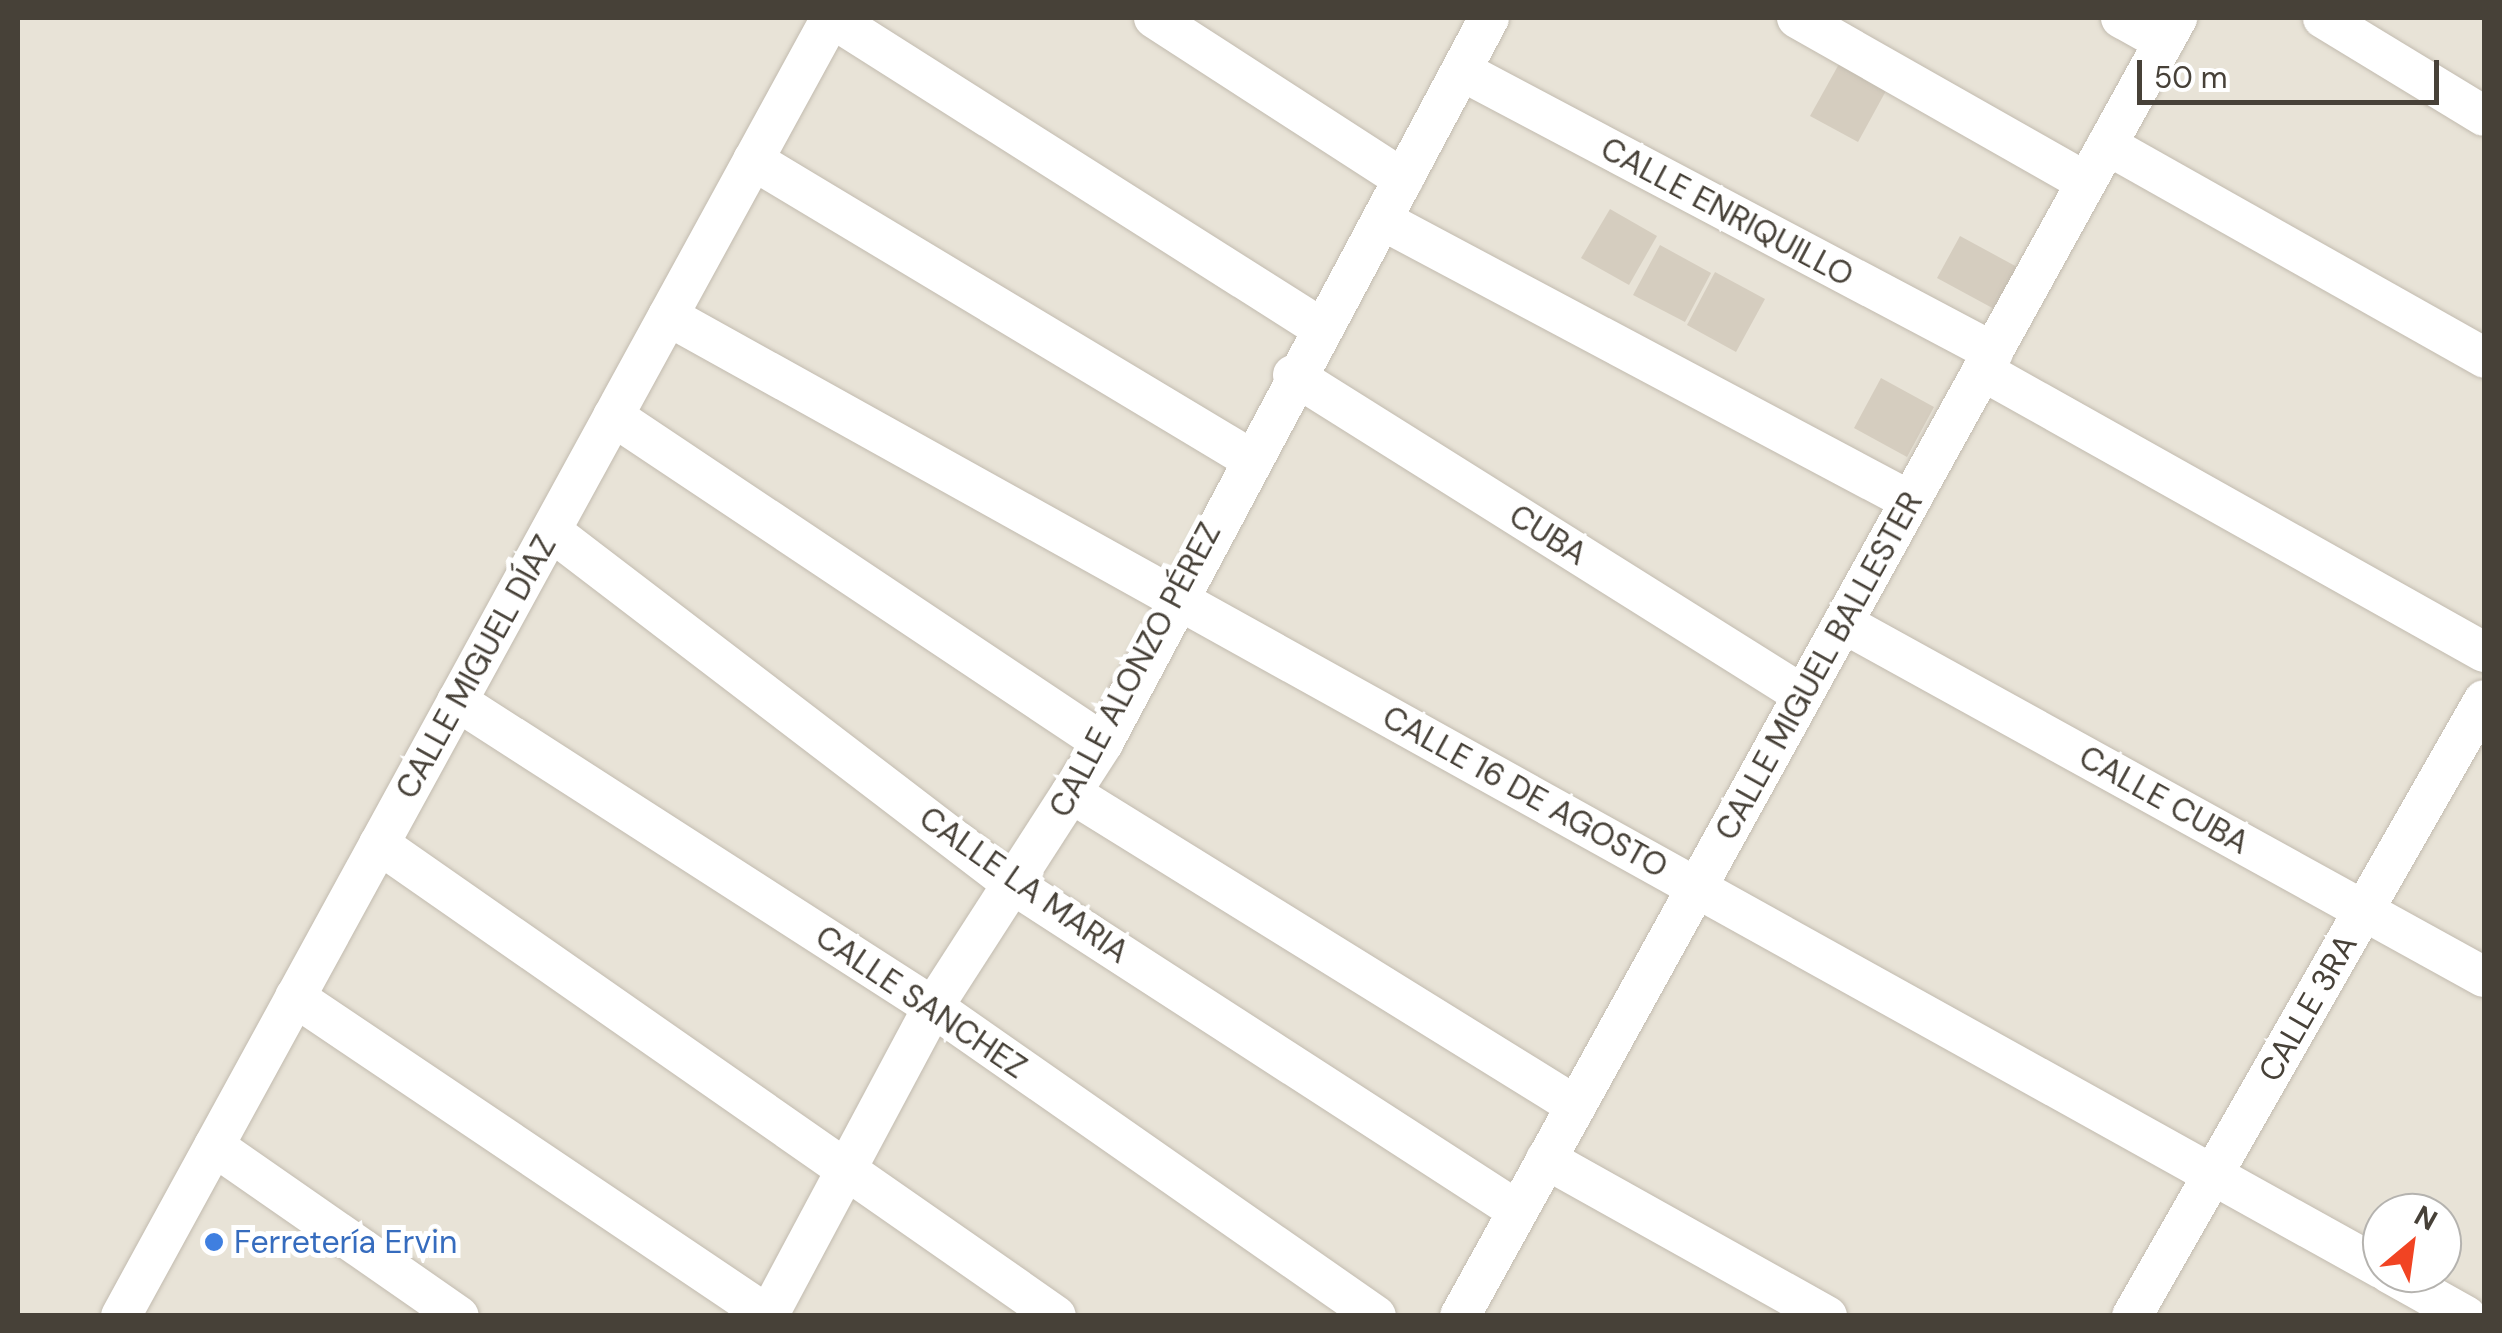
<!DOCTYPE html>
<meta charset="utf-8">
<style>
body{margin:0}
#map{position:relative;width:2502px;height:1333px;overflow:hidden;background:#f4f1e9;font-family:"DM Sans",sans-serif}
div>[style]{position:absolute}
.residential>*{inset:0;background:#e8e3d7}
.building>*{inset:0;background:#d5cdbf}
.roads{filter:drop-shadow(0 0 2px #c2bbaf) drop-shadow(0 0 2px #c2bbaf)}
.street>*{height:40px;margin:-20px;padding:0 20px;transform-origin:20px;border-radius:20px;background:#fff}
.dots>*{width:28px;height:28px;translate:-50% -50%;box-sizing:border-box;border:5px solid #fff;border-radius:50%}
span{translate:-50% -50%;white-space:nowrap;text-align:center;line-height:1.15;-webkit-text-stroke:10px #fff;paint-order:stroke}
.street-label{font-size:32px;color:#474138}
.shop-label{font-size:32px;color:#366cbe}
.left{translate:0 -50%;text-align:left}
.frame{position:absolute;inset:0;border:20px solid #474138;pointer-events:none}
.north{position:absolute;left:2362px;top:1193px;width:100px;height:100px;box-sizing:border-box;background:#fff;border:2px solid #b5b3af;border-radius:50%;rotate:29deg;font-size:28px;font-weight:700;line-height:40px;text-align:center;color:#474138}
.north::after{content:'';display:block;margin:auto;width:35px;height:45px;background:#f14423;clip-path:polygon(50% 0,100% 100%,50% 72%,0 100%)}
.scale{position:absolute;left:2137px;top:60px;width:302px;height:45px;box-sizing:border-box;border:5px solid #474138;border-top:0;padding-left:12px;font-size:30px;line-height:35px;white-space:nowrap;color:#474138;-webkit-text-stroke:8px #fff;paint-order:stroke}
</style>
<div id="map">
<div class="residential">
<div style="clip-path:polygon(evenodd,18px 18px,2484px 18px,2484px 1315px,18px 1315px,18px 18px,2382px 1213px,2442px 1213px,2442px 1273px,2382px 1273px,2382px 1213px)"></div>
</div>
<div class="building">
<div style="clip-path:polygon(1839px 64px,1887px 89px,1858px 142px,1810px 116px)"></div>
<div style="clip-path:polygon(1610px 209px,1657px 236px,1629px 285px,1581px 258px)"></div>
<div style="clip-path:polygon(1960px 236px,2019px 268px,1996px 310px,1937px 278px)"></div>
<div style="clip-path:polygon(1660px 245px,1711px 273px,1685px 322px,1633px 295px)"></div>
<div style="clip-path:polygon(1715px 272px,1765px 299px,1736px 352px,1687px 325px)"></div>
<div style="clip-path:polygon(1881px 378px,1934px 407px,1907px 457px,1854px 428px)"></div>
</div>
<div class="roads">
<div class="street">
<div style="left:832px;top:18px;width:579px;rotate:32.37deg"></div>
<div style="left:1154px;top:18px;width:297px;rotate:32.9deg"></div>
<div style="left:1797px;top:18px;width:332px;rotate:29.6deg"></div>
<div style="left:2121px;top:18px;width:49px;rotate:29.2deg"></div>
<div style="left:2323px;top:18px;width:188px;rotate:31.3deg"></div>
<div style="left:1462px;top:71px;width:601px;rotate:27.89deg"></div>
<div style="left:2107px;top:145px;width:433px;rotate:29.4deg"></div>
<div style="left:753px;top:160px;width:579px;rotate:31deg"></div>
<div style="left:1382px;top:220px;width:598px;rotate:28.02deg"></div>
<div style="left:668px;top:316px;width:1961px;rotate:29.07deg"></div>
<div style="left:1983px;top:371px;width:574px;rotate:29.29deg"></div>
<div style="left:1293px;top:375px;width:602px;rotate:32.11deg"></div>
<div style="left:613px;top:416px;width:589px;rotate:33.72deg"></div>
<div style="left:551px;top:531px;width:583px;rotate:37.4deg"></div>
<div style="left:1014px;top:885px;width:600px;rotate:32.9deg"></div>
<div style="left:1843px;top:623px;width:732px;rotate:28.91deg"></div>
<div style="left:457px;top:701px;width:566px;rotate:32.74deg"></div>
<div style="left:933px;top:1007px;width:540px;rotate:34.9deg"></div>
<div style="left:1071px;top:793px;width:594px;rotate:31.79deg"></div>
<div style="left:379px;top:844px;width:825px;rotate:34.88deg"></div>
<div style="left:295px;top:997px;width:571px;rotate:33.94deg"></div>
<div style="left:214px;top:1146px;width:298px;rotate:34.8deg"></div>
<div style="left:1546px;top:1159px;width:322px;rotate:29.2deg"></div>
<div style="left:2389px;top:1273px;width:88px;rotate:29.2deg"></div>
<div style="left:121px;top:1316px;width:1479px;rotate:-61.32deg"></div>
<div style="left:768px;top:1316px;width:350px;rotate:-61.9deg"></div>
<div style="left:933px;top:1007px;width:314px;rotate:-57.2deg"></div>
<div style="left:1103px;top:743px;width:821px;rotate:-61.97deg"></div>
<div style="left:1460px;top:1316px;width:1483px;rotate:-61.08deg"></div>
<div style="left:2132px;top:1316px;width:709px;rotate:-60.26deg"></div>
</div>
</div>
<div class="dots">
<div style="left:214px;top:1242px;background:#3f7fe0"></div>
</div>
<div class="street-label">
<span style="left:1727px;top:212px;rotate:28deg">CALLE ENRIQUILLO</span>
<span style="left:1548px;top:535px;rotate:32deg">CUBA</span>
<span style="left:1819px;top:666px;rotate:-61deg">CALLE MIGUEL BALLESTER</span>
<span style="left:476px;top:667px;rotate:-61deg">CALLE MIGUEL DÍAZ</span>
<span style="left:1135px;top:670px;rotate:-62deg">CALLE ALONZO PÉREZ</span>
<span style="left:1525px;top:792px;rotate:29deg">CALLE 16 DE AGOSTO</span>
<span style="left:2164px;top:800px;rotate:29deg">CALLE CUBA</span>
<span style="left:1024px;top:885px;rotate:35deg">CALLE LA MARIA</span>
<span style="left:921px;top:1002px;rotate:34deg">CALLE SANCHEZ</span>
<span style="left:2308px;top:1008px;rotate:-60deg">CALLE 3RA</span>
</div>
<div class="shop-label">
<span class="left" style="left:234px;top:1242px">Ferretería Ervin</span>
</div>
<div class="frame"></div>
<div class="north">N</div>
<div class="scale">50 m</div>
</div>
